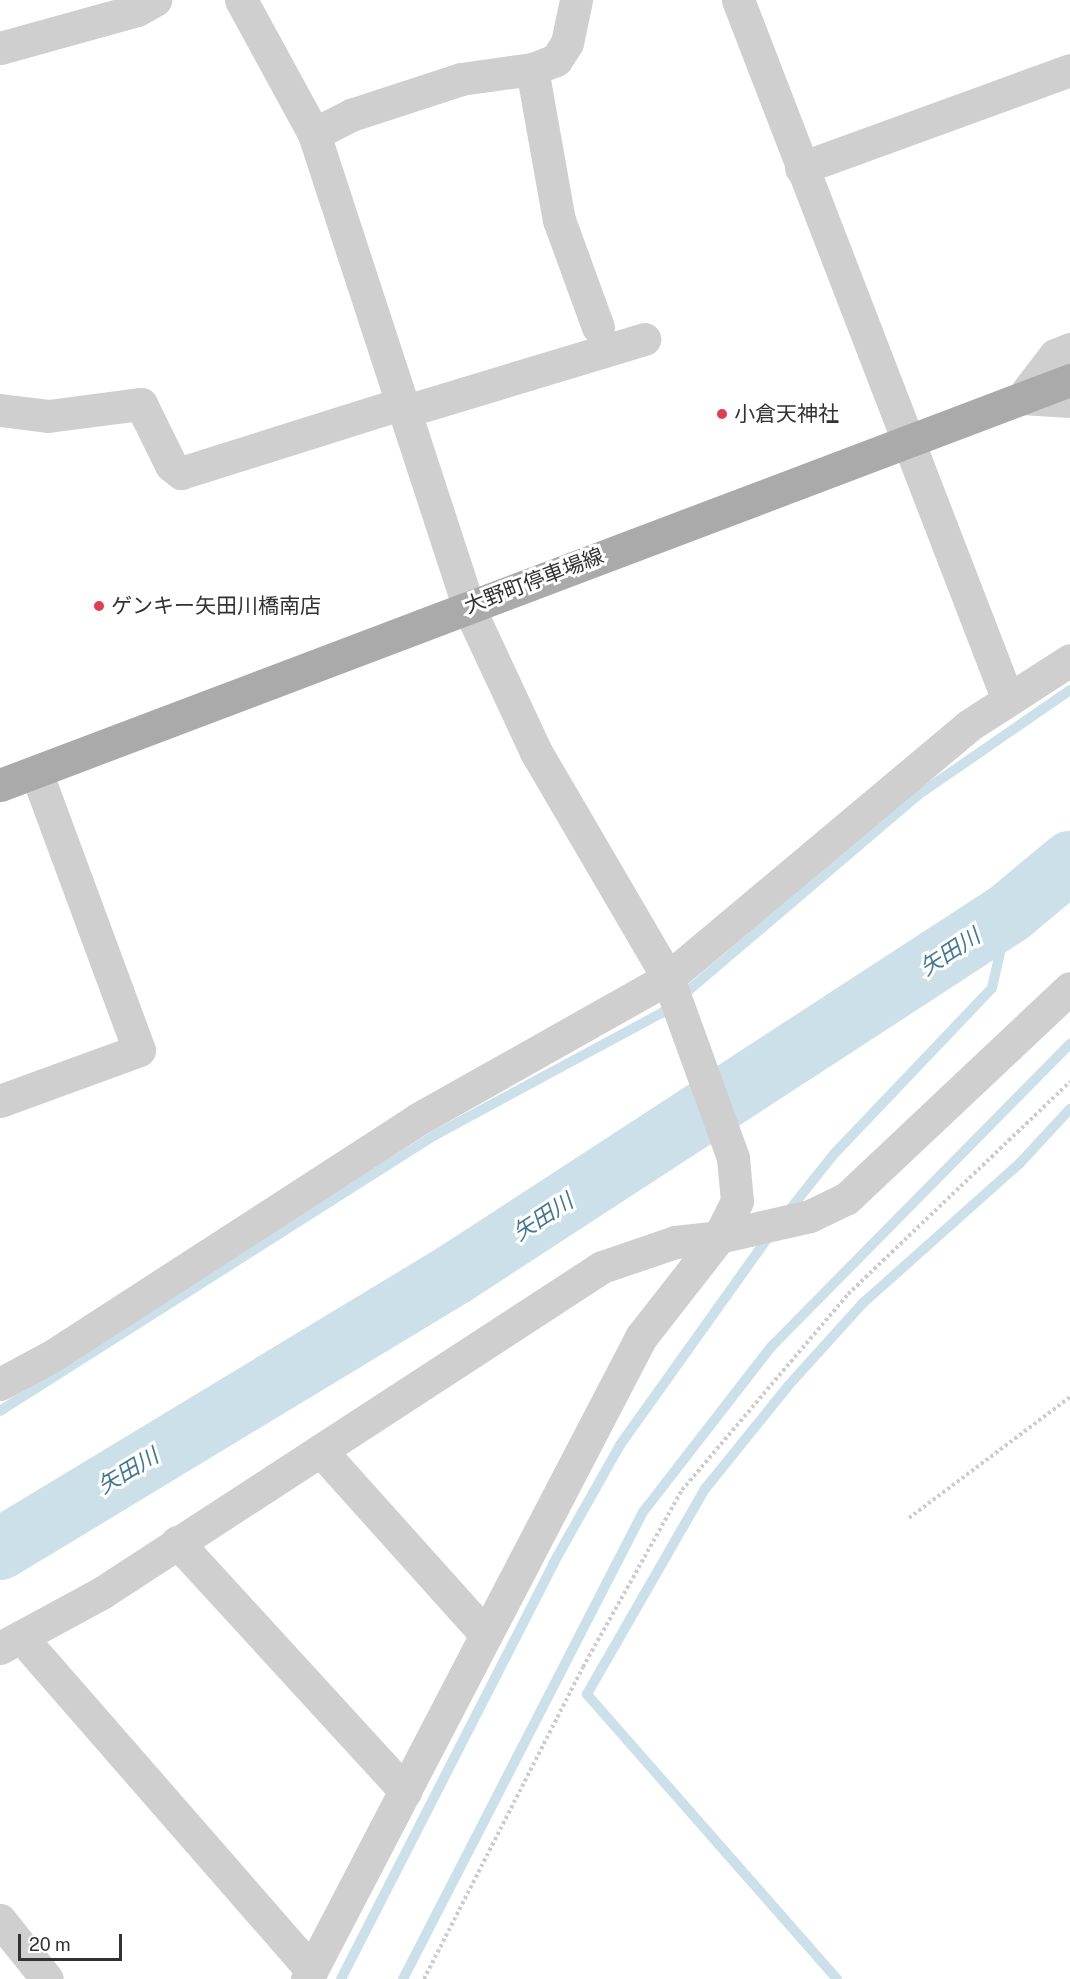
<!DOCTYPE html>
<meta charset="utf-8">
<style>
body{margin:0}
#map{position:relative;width:1070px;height:1979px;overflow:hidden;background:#fff;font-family:"Public Sans","Noto Sans JP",sans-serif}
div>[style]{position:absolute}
.stream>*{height:10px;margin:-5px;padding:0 5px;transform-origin:5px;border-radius:5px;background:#cce0ea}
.river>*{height:62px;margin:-31px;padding:0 31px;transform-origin:31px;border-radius:31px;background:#cce0ea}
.path>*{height:4px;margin-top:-2px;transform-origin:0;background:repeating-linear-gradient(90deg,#ccc 0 3px,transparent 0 6px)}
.minor>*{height:33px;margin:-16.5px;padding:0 16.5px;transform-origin:16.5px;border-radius:16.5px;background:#cfcfcf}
.major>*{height:33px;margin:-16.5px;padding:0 16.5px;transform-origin:16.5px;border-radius:16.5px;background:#aaa}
.dots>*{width:16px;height:16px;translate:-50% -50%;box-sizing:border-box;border:3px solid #fff;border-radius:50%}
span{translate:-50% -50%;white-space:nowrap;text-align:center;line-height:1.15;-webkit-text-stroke:6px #fff;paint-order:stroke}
.poi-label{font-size:21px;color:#323232}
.left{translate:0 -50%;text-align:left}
.street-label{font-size:21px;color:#323232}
.water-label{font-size:22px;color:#437792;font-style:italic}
.scale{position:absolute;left:18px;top:1934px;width:104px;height:27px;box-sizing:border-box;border:3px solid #323232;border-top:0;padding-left:8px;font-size:18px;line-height:21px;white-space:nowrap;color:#323232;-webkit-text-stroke:4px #fff;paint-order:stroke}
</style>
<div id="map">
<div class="stream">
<div style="left:787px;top:1213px;width:75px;rotate:-51.5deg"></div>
<div style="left:834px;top:1154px;width:229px;rotate:-46.4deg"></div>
<div style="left:992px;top:988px;width:77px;rotate:-77.2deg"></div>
<div style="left:0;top:1411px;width:515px;rotate:-32.39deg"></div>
<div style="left:435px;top:1135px;width:258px;rotate:-28.3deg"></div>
<div style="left:662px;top:1013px;width:336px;rotate:-40.4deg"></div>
<div style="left:918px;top:795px;width:185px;rotate:-34.6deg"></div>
<div style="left:341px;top:1979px;width:466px;rotate:-62.9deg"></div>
<div style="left:553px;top:1564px;width:137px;rotate:-60.6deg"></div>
<div style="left:620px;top:1445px;width:258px;rotate:-54.5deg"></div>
<div style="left:403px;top:1979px;width:525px;rotate:-62.8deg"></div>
<div style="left:643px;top:1512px;width:209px;rotate:-52.2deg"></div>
<div style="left:771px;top:1347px;width:426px;rotate:-45.4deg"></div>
<div style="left:837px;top:1979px;width:379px;rotate:-131.3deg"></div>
<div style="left:587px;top:1694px;width:237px;rotate:-60.1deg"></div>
<div style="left:705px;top:1489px;width:132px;rotate:-51.1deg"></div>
<div style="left:788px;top:1386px;width:112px;rotate:-47.9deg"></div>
<div style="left:863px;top:1303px;width:210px;rotate:-41.7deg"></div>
<div style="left:1020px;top:1163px;width:74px;rotate:-47.2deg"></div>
</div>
<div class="river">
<div style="left:0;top:1549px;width:529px;rotate:-31.17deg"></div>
<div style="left:453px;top:1275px;width:663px;rotate:-33.07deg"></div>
<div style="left:1009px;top:913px;width:80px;rotate:-39.9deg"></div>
</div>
<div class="path">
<div style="left:909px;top:1518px;width:201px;rotate:-36.9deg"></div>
<div style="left:424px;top:1979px;width:350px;rotate:-63deg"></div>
<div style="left:583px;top:1667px;width:203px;rotate:-60.8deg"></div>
<div style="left:682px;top:1490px;width:257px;rotate:-49.7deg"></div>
<div style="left:848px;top:1294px;width:307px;rotate:-43.7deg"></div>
</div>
<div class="minor">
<div style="left:241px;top:0;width:153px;rotate:61.4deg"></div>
<div style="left:314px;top:134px;width:496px;rotate:71.9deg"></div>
<div style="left:468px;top:606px;width:161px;rotate:65deg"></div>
<div style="left:536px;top:752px;width:262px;rotate:59.7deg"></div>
<div style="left:668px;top:978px;width:191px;rotate:70.1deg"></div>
<div style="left:733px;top:1158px;width:43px;rotate:84.7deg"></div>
<div style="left:737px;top:1201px;width:40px;rotate:116.6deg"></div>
<div style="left:719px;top:1237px;width:93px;rotate:-13deg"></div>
<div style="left:810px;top:1216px;width:41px;rotate:-25.9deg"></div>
<div style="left:847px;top:1198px;width:306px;rotate:-43.3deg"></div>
<div style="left:576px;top:0;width:44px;rotate:101.8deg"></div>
<div style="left:567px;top:43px;width:20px;rotate:123deg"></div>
<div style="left:556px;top:60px;width:26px;rotate:159deg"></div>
<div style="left:532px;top:69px;width:153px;rotate:79.9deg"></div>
<div style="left:559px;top:220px;width:114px;rotate:70deg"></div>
<div style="left:738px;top:0;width:750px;rotate:68.91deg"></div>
<div style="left:0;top:48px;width:142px;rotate:-15.5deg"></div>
<div style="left:137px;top:10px;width:21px;rotate:-29deg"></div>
<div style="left:314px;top:134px;width:42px;rotate:-27.2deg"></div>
<div style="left:351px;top:115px;width:116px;rotate:-18.1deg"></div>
<div style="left:461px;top:79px;width:72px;rotate:-8deg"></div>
<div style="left:801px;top:168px;width:286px;rotate:-20deg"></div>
<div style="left:1022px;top:398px;width:54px;rotate:-52.5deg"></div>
<div style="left:1055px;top:355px;width:16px;rotate:-22deg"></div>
<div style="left:1022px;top:398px;width:48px;rotate:3.6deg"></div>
<div style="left:0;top:410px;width:48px;rotate:7.1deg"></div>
<div style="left:48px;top:416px;width:94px;rotate:-7.4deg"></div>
<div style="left:141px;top:404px;width:68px;rotate:63.8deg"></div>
<div style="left:171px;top:465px;width:13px;rotate:39deg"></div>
<div style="left:181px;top:473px;width:233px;rotate:-17.5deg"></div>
<div style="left:406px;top:411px;width:249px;rotate:-16.8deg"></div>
<div style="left:0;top:1101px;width:148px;rotate:-20.1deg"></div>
<div style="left:139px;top:1050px;width:296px;rotate:-110.3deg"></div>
<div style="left:0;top:1384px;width:59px;rotate:-28.3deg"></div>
<div style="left:52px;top:1356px;width:436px;rotate:-32.9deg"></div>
<div style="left:418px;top:1119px;width:287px;rotate:-29.4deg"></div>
<div style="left:668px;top:978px;width:392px;rotate:-40deg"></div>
<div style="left:968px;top:726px;width:121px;rotate:-32.9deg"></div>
<div style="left:321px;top:1451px;width:247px;rotate:48.1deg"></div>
<div style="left:177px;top:1542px;width:338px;rotate:47.5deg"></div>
<div style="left:21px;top:1637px;width:442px;rotate:48.9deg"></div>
<div style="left:0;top:1648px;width:117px;rotate:-28.5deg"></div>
<div style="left:103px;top:1592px;width:596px;rotate:-33.08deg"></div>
<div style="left:602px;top:1267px;width:77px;rotate:-18.9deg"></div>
<div style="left:675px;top:1242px;width:44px;rotate:-6.5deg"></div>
<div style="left:0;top:1920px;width:75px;rotate:51.5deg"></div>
<div style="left:307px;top:1979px;width:724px;rotate:-62.51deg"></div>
<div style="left:641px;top:1337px;width:127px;rotate:-52deg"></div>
</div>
<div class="major">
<div style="left:0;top:785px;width:1144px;rotate:-20.73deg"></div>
</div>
<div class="dots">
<div style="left:722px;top:414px;background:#de4053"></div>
<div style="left:99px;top:606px;background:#de4053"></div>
</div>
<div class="poi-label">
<span class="left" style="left:734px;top:414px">小倉天神社</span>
<span class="left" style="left:111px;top:606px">ゲンキー矢田川橋南店</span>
</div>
<div class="street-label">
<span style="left:534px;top:581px;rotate:-21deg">大野町停車場線</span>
</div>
<div class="water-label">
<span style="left:950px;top:952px;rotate:-33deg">矢田川</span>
<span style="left:543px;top:1217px;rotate:-33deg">矢田川</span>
<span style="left:128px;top:1471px;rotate:-31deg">矢田川</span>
</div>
<div class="scale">20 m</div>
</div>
